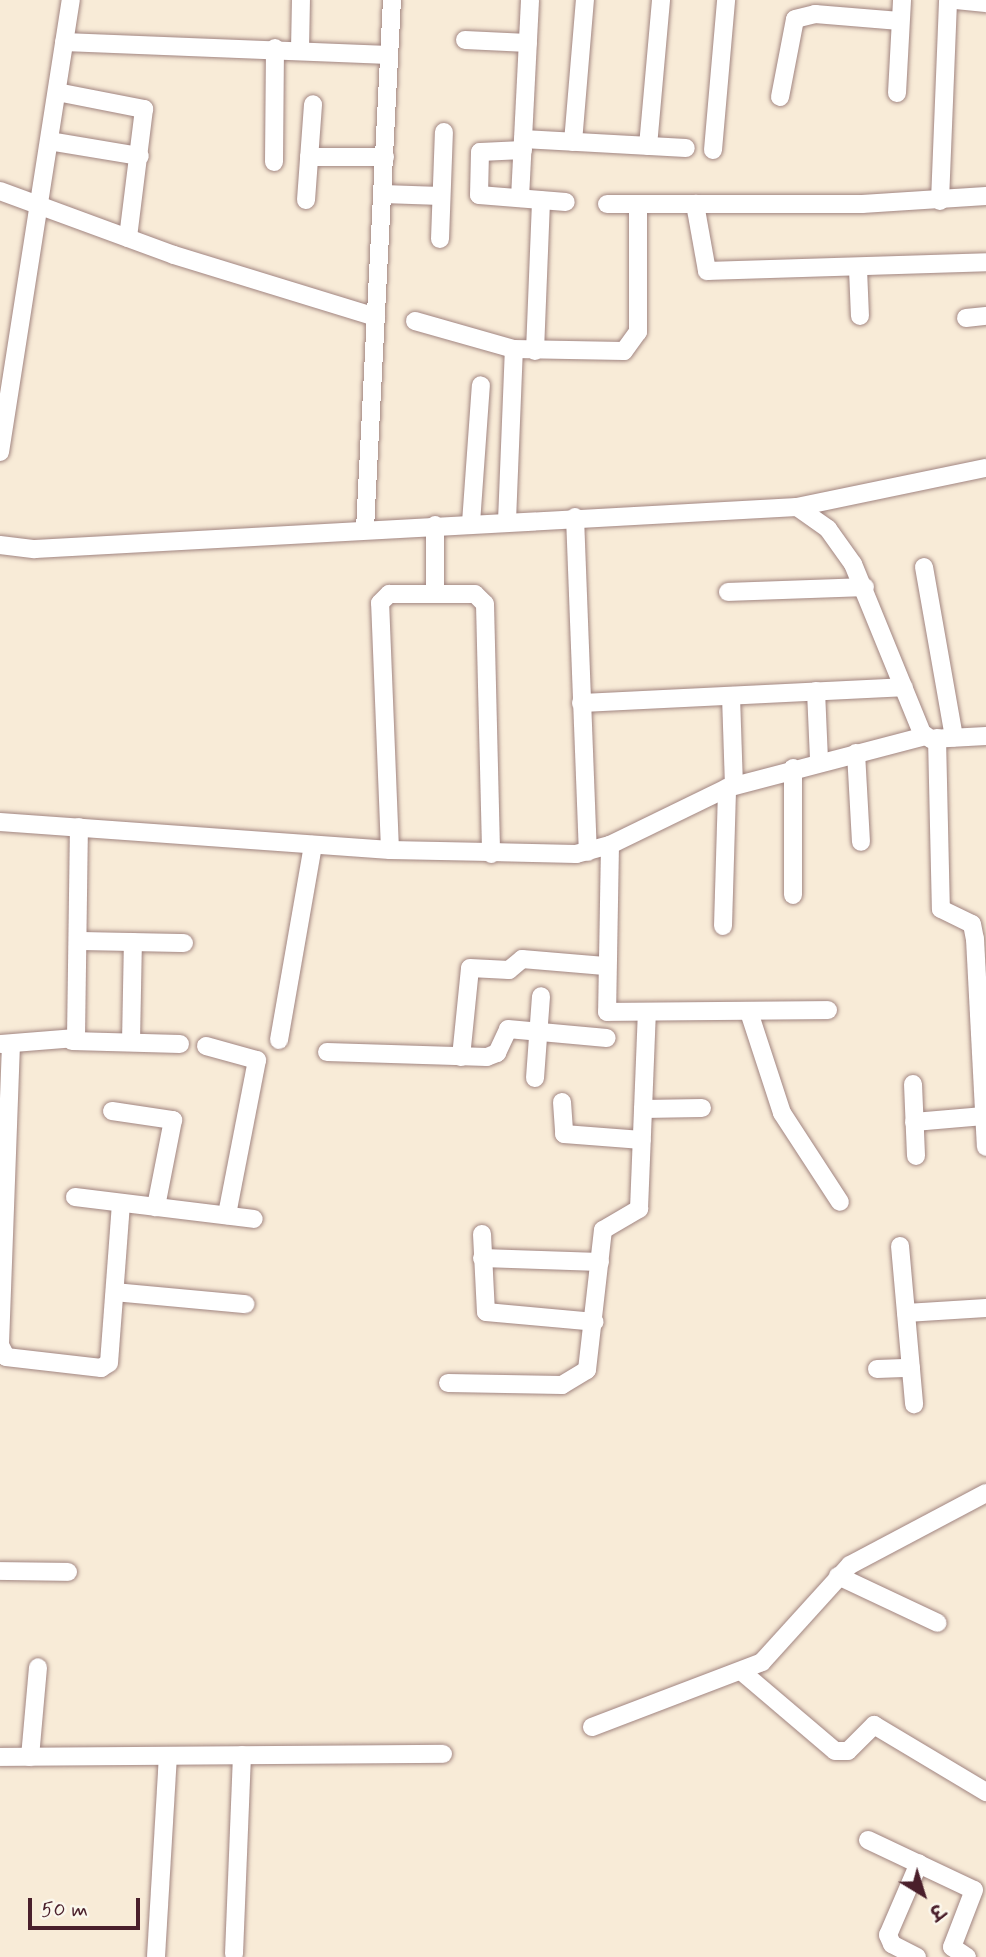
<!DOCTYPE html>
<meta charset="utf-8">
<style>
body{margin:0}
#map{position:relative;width:986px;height:1957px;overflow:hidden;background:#f8ebd7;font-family:Mynerve,"Playpen Sans Deva",sans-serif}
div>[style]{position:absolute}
.roads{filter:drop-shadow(0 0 2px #a18581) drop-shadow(0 0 2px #a18581)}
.minor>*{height:18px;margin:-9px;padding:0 9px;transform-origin:9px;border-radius:9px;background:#fff}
span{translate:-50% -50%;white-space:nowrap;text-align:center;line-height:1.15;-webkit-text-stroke:6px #fbf7ec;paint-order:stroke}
.north{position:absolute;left:888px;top:1859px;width:70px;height:70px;-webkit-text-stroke:5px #fbf7ec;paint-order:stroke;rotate:142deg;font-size:19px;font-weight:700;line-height:28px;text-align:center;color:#4a1f2b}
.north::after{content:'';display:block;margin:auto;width:24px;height:32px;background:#4a1f2b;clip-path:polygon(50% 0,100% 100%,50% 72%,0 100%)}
.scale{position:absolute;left:28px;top:1898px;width:112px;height:32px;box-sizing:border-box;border:4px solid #4a1f2b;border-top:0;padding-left:9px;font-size:21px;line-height:24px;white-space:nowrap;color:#4a1f2b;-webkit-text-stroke:5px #fbf7ec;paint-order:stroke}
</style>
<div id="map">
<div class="roads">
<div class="minor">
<i style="left:956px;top:0;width:30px;rotate:6deg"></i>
<i style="left:465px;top:40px;width:63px;rotate:2.7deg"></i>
<i style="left:64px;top:42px;width:325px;rotate:2.3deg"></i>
<i style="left:300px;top:50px;width:50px;rotate:-88.9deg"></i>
<i style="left:57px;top:92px;width:89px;rotate:11.1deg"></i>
<i style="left:144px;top:109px;width:130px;rotate:97.1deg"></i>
<i style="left:897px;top:93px;width:93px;rotate:-86.9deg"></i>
<i style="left:780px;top:97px;width:79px;rotate:-79.1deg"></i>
<i style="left:795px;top:19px;width:21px;rotate:-14deg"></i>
<i style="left:815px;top:14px;width:85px;rotate:4.7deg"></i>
<i style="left:523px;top:139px;width:163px;rotate:3.2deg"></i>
<i style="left:49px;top:141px;width:92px;rotate:9.4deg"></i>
<i style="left:573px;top:142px;width:143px;rotate:-85.2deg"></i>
<i style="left:648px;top:146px;width:147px;rotate:-84.9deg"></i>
<i style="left:523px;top:150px;width:43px;rotate:177.3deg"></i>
<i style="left:480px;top:152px;width:43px;rotate:91.3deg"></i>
<i style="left:479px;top:195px;width:87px;rotate:4.6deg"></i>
<i style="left:713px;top:150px;width:151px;rotate:-85deg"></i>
<i style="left:309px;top:157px;width:76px"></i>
<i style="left:274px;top:162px;width:114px;rotate:-89.5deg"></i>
<i style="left:0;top:191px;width:185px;rotate:20.2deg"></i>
<i style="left:174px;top:255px;width:211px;rotate:17.1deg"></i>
<i style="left:383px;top:194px;width:58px;rotate:2deg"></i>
<i style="left:520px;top:198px;width:198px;rotate:-87.1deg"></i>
<i style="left:306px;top:200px;width:96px;rotate:-85.8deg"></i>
<i style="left:940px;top:201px;width:201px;rotate:-87.7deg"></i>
<i style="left:607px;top:204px;width:255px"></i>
<i style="left:862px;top:204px;width:124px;rotate:-3.7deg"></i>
<i style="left:695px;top:204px;width:68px;rotate:79.8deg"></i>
<i style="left:707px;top:271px;width:279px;rotate:-1.8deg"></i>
<i style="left:440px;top:239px;width:107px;rotate:-87.9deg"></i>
<i style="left:858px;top:269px;width:47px;rotate:87.6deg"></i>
<i style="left:966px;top:318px;width:20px;rotate:-6deg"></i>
<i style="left:415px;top:321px;width:103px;rotate:15.8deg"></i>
<i style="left:514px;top:349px;width:110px;rotate:1deg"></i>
<i style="left:624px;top:351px;width:24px;rotate:-54deg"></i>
<i style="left:638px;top:332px;width:128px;rotate:-90deg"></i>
<i style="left:535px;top:351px;width:151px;rotate:-87.7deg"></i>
<i style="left:0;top:452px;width:458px;rotate:-81.1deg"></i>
<i style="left:797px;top:507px;width:193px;rotate:-11.7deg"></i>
<i style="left:575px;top:517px;width:335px;rotate:87.8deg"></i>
<i style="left:507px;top:521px;width:172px;rotate:-87.7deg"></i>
<i style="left:471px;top:523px;width:138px;rotate:-85.9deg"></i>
<i style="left:435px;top:525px;width:69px;rotate:90deg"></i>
<i style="left:365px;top:529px;width:530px;rotate:-87.08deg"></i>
<i style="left:0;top:545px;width:35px;rotate:7deg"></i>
<i style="left:35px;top:549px;width:763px;rotate:-3.15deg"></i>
<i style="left:797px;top:507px;width:38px;rotate:35deg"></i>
<i style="left:828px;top:529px;width:43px;rotate:54.5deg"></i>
<i style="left:853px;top:564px;width:183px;rotate:67.8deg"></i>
<i style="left:922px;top:733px;width:11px;rotate:34deg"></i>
<i style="left:931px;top:739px;width:55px;rotate:-3.1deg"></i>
<i style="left:924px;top:567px;width:173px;rotate:80deg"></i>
<i style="left:728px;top:592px;width:137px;rotate:-2.1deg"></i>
<i style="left:816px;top:691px;width:70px;rotate:87.5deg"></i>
<i style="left:731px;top:696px;width:89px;rotate:88.1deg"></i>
<i style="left:581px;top:703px;width:323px;rotate:-2.8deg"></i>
<i style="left:937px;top:738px;width:171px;rotate:88.7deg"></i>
<i style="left:941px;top:909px;width:34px;rotate:26deg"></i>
<i style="left:972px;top:924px;width:15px;rotate:79deg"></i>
<i style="left:975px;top:939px;width:208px;rotate:87deg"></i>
<i style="left:856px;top:753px;width:89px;rotate:86.8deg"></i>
<i style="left:793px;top:768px;width:127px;rotate:90deg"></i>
<i style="left:0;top:822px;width:391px;rotate:4.1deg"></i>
<i style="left:390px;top:850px;width:186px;rotate:1.2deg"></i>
<i style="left:576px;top:854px;width:35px;rotate:-15deg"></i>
<i style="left:610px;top:845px;width:130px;rotate:-26deg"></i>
<i style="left:727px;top:788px;width:205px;rotate:-14.7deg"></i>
<i style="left:610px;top:845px;width:167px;rotate:91deg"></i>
<i style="left:607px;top:1012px;width:221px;rotate:-0.5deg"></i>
<i style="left:390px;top:850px;width:247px;rotate:-92.3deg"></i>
<i style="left:380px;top:603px;width:13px;rotate:-45deg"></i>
<i style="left:389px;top:594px;width:86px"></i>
<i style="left:475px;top:594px;width:14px;rotate:45deg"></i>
<i style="left:485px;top:604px;width:250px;rotate:88.6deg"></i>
<i style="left:723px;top:926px;width:138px;rotate:-88.3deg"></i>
<i style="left:78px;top:941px;width:106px;rotate:1.1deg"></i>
<i style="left:749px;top:1012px;width:106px;rotate:71.9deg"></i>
<i style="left:782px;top:1113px;width:106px;rotate:56.9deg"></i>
<i style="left:279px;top:1040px;width:198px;rotate:-80.1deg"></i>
<i style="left:72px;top:1041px;width:108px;rotate:1.6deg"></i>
<i style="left:131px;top:1042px;width:100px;rotate:-88.9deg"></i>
<i style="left:1px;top:1044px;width:75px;rotate:-4.6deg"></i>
<i style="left:76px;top:1038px;width:211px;rotate:-89.2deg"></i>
<i style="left:11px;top:1044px;width:301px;rotate:92.1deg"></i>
<i style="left:0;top:1345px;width:13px;rotate:63deg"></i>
<i style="left:6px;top:1357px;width:96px;rotate:6.6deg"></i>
<i style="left:101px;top:1368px;width:9px;rotate:-32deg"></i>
<i style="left:109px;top:1363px;width:160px;rotate:-85.7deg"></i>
<i style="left:206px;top:1046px;width:53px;rotate:15.4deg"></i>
<i style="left:257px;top:1060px;width:158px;rotate:101deg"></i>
<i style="left:327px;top:1052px;width:160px;rotate:1.8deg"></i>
<i style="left:487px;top:1057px;width:11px;rotate:-22deg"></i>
<i style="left:497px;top:1053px;width:26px;rotate:-65deg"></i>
<i style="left:508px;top:1029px;width:99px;rotate:5.2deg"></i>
<i style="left:461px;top:1057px;width:89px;rotate:-84.2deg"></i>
<i style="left:470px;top:968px;width:39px;rotate:3deg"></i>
<i style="left:509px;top:970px;width:17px;rotate:-40deg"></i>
<i style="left:522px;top:959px;width:83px;rotate:4.8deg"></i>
<i style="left:535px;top:1078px;width:82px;rotate:-85.8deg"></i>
<i style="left:913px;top:1084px;width:72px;rotate:87.6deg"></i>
<i style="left:562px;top:1102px;width:32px;rotate:86deg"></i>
<i style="left:564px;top:1134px;width:78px;rotate:4.4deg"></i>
<i style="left:643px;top:1109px;width:59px;rotate:-1deg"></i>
<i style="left:112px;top:1111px;width:62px;rotate:8.4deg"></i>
<i style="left:173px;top:1120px;width:89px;rotate:101.1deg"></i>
<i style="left:914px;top:1122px;width:70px;rotate:-4.9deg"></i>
<i style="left:75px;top:1197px;width:180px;rotate:7deg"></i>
<i style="left:482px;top:1234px;width:78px;rotate:87.1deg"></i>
<i style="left:486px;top:1312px;width:109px;rotate:5.2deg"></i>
<i style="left:900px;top:1246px;width:159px;rotate:84.9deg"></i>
<i style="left:482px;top:1258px;width:118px;rotate:1.9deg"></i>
<i style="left:115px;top:1292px;width:131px;rotate:5.3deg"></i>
<i style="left:906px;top:1313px;width:80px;rotate:-3.6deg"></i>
<i style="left:877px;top:1369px;width:34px;rotate:-2deg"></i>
<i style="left:448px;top:1383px;width:114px;rotate:1deg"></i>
<i style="left:562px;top:1385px;width:29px;rotate:-31deg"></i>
<i style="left:587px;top:1370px;width:141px;rotate:-83.5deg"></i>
<i style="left:603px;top:1230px;width:42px;rotate:-30.3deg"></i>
<i style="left:639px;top:1209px;width:196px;rotate:-87.7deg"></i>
<i style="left:0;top:1571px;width:68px;rotate:0.8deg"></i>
<i style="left:838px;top:1576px;width:110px;rotate:25.2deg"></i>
<i style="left:741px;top:1671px;width:123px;rotate:40.4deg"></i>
<i style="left:835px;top:1751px;width:13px"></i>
<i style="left:848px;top:1751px;width:37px;rotate:-45deg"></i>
<i style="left:874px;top:1725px;width:131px;rotate:30.9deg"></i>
<i style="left:592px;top:1727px;width:182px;rotate:-20.9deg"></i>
<i style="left:762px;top:1662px;width:131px;rotate:-47.8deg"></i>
<i style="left:850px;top:1565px;width:154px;rotate:-27.9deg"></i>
<i style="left:0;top:1757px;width:443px;rotate:-0.4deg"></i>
<i style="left:30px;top:1757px;width:90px;rotate:-84.9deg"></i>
<i style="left:868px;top:1840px;width:117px;rotate:25.3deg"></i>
<i style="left:974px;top:1890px;width:61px;rotate:111.1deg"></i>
<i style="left:952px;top:1947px;width:18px;rotate:34deg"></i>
<i style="left:234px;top:1954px;width:199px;rotate:-87.7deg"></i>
<i style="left:156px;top:1957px;width:201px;rotate:-86.6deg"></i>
<i style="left:917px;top:1957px;width:28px;rotate:-153deg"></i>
<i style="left:892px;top:1944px;width:10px;rotate:-114deg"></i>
<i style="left:888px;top:1935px;width:78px;rotate:-66.7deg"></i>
</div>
</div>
<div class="north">उ</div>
<div class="scale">50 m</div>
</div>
